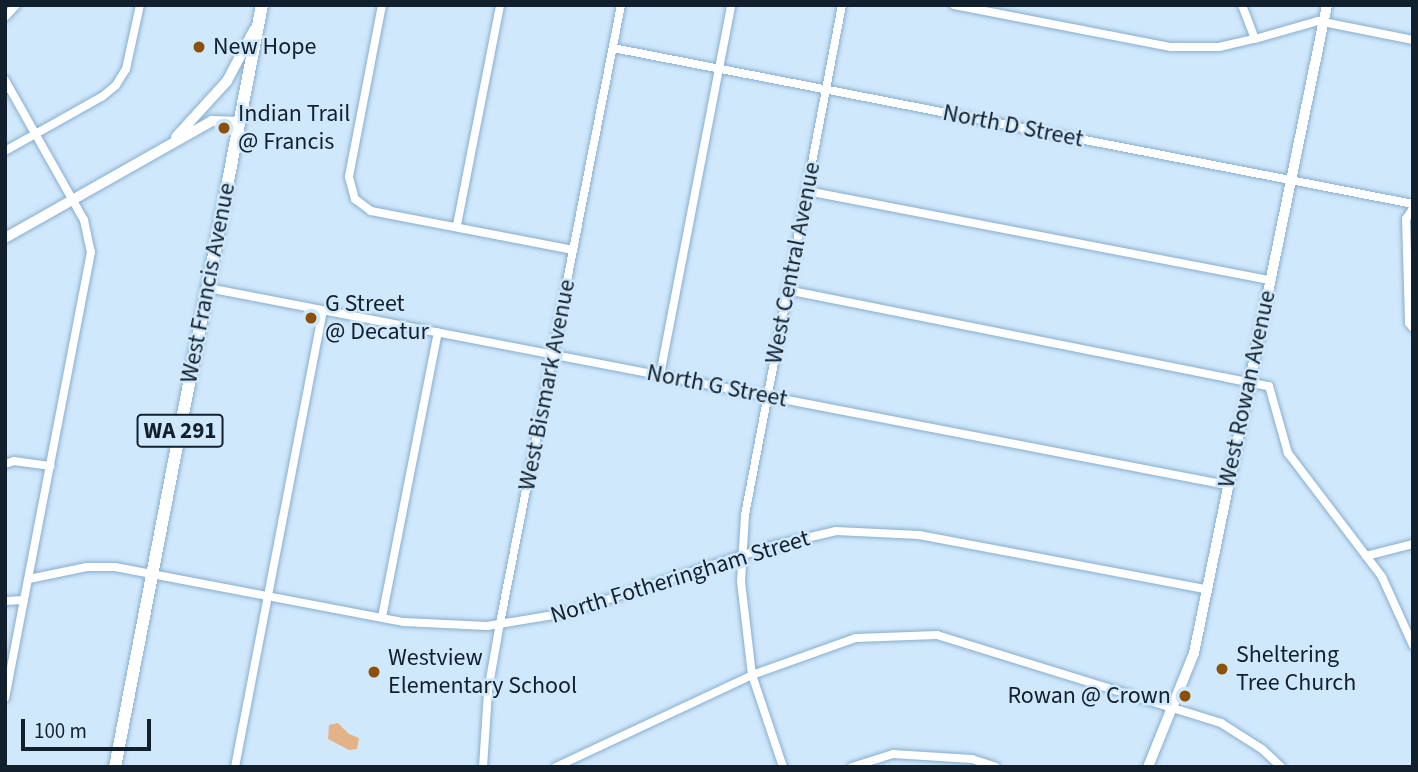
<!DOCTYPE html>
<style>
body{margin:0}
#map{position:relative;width:1418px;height:772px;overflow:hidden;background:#d0e8fc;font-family:"Source Sans 3",sans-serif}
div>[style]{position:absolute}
.green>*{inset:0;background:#e3b286}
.roads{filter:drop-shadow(0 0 2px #88aece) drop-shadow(0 0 2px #88aece)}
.minor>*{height:8px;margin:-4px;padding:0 4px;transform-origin:4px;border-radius:4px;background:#fff}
.tertiary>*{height:10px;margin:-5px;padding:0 5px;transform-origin:5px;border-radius:5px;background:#fff}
.secondary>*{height:10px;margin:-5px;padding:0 5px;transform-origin:5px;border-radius:5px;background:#fff}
.primary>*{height:12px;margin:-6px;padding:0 6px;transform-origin:6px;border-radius:6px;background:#fff}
.dots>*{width:19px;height:19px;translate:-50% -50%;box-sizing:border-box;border:4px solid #d0e8fc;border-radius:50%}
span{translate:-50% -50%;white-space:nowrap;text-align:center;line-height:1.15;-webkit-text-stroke:5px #d0e8fc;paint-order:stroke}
.shield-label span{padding:2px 5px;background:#d0e8fc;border:2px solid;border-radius:5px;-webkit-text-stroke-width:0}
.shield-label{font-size:23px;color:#11202c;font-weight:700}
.poi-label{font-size:24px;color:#11202c}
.left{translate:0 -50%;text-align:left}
.right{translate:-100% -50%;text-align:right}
.street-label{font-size:24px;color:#11202c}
.frame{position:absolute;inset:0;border:7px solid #11202c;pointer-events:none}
.scale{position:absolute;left:21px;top:719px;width:130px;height:32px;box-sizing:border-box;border:4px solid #11202c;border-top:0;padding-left:9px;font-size:21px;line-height:24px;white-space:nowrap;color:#11202c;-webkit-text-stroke:5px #d0e8fc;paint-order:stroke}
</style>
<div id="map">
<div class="green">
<i style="clip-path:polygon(338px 723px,349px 734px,359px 738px,357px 749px,349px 750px,328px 739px,329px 725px)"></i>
</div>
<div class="roads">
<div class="minor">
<i style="left:382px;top:5px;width:175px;rotate:100.9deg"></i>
<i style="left:349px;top:177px;width:23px;rotate:75deg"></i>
<i style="left:355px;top:199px;width:20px;rotate:37deg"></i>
<i style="left:371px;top:211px;width:206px;rotate:10.9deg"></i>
<i style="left:954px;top:5px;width:221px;rotate:11deg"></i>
<i style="left:1171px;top:47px;width:48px"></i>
<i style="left:1219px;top:47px;width:37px;rotate:-13deg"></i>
<i style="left:1242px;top:5px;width:36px;rotate:69deg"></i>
<i style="left:1255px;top:39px;width:66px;rotate:-15.9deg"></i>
<i style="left:1318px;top:21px;width:97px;rotate:11.3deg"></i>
<i style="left:5px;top:17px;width:16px;rotate:-47deg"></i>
<i style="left:613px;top:48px;width:815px;rotate:11.03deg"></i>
<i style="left:5px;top:80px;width:161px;rotate:60.6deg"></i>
<i style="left:84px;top:220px;width:33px;rotate:78deg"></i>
<i style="left:91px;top:252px;width:454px;rotate:100.9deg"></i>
<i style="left:5px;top:151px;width:112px;rotate:-29.3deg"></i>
<i style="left:103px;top:96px;width:17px;rotate:-40deg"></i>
<i style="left:116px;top:85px;width:19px;rotate:-58deg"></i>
<i style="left:126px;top:69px;width:66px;rotate:-77.7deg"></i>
<i style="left:807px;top:191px;width:471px;rotate:10.9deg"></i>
<i style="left:1413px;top:208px;width:13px;rotate:122deg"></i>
<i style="left:1406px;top:219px;width:104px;rotate:88.3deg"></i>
<i style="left:1409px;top:323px;width:6px;rotate:51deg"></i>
<i style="left:457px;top:225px;width:224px;rotate:-78.9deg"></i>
<i style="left:208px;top:288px;width:1038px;rotate:10.94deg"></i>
<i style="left:787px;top:290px;width:491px;rotate:11.3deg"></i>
<i style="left:1269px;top:386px;width:70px;rotate:74.2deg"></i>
<i style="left:1288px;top:453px;width:156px;rotate:52.8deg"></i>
<i style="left:1382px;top:577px;width:75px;rotate:65.5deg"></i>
<i style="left:660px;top:375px;width:377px;rotate:-79.1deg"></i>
<i style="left:5px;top:464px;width:9px;rotate:-18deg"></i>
<i style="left:14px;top:461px;width:37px;rotate:8deg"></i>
<i style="left:1366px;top:556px;width:49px;rotate:-14.3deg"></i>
<i style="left:29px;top:579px;width:59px;rotate:-11.7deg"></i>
<i style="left:87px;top:567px;width:28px"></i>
<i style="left:115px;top:567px;width:294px;rotate:10.8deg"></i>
<i style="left:404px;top:622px;width:83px;rotate:2.8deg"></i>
<i style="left:487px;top:626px;width:80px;rotate:-9.3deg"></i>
<i style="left:566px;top:613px;width:213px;rotate:-18.1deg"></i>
<i style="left:768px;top:547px;width:70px;rotate:-13.2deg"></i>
<i style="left:836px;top:531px;width:83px;rotate:2.8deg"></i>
<i style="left:919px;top:535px;width:292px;rotate:10.7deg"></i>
<i style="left:5px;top:601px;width:19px;rotate:-3deg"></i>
<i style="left:382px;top:617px;width:290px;rotate:-78.9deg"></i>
<i style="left:235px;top:767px;width:465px;rotate:-79.1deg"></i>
<i style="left:483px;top:767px;width:76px;rotate:-86.2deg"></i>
<i style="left:488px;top:691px;width:69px;rotate:-80deg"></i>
<i style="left:500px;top:623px;width:630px;rotate:-78.92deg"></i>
<i style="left:556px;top:767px;width:217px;rotate:-25.1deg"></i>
<i style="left:752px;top:675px;width:110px;rotate:-19.6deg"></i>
<i style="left:856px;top:638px;width:81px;rotate:-2.1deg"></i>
<i style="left:937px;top:635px;width:297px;rotate:17.2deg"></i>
<i style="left:1221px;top:723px;width:49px;rotate:32.4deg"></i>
<i style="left:1262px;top:749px;width:26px;rotate:43deg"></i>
<i style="left:783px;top:767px;width:97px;rotate:-108.6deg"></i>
<i style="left:752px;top:675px;width:94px;rotate:-96.7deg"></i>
<i style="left:741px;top:582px;width:67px;rotate:-86.6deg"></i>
<i style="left:745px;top:515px;width:519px;rotate:-79.23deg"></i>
<i style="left:852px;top:767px;width:43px;rotate:-17.6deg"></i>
<i style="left:893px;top:754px;width:79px;rotate:3.6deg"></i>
<i style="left:972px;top:759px;width:25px;rotate:18deg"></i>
</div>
<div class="tertiary">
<i style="left:1148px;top:767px;width:123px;rotate:-68deg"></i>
<i style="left:1194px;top:653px;width:662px;rotate:-78.4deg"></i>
</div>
<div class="secondary">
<i style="left:176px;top:137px;width:76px;rotate:-47.7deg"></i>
<i style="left:227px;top:81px;width:58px;rotate:-62.1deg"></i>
<i style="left:5px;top:238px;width:238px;rotate:-29.5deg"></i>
<i style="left:212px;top:121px;width:27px;rotate:2deg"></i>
</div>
<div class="primary">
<i style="left:115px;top:767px;width:776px;rotate:-79.08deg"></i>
</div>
</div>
<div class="dots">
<i style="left:199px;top:47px;background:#8b510a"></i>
<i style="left:224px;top:128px;background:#8b510a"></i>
<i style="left:311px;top:318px;background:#8b510a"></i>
<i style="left:1222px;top:669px;background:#8b510a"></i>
<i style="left:374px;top:672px;background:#8b510a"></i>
<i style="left:1185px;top:696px;background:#8b510a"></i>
</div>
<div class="shield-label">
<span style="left:180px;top:431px">WA 291</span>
</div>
<div class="poi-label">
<span class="left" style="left:213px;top:47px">New Hope</span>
<span class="left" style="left:238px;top:128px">Indian Trail<br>@ Francis</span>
<span class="left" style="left:325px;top:318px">G Street<br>@ Decatur</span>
<span class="left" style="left:1236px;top:669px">Sheltering<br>Tree Church</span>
<span class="left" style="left:388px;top:672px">Westview<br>Elementary School</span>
<span class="right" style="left:1171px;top:696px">Rowan @ Crown</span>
</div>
<div class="street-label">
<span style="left:1013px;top:126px;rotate:11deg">North D Street</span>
<span style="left:793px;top:263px;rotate:-79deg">West Central Avenue</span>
<span style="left:208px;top:283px;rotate:-79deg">West Francis Avenue</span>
<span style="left:547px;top:385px;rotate:-79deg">West Bismark Avenue</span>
<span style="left:717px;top:386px;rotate:11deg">North G Street</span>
<span style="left:1247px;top:389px;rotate:-78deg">West Rowan Avenue</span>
<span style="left:680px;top:577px;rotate:-17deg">North Fotheringham Street</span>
</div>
<div class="frame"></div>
<div class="scale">100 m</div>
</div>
